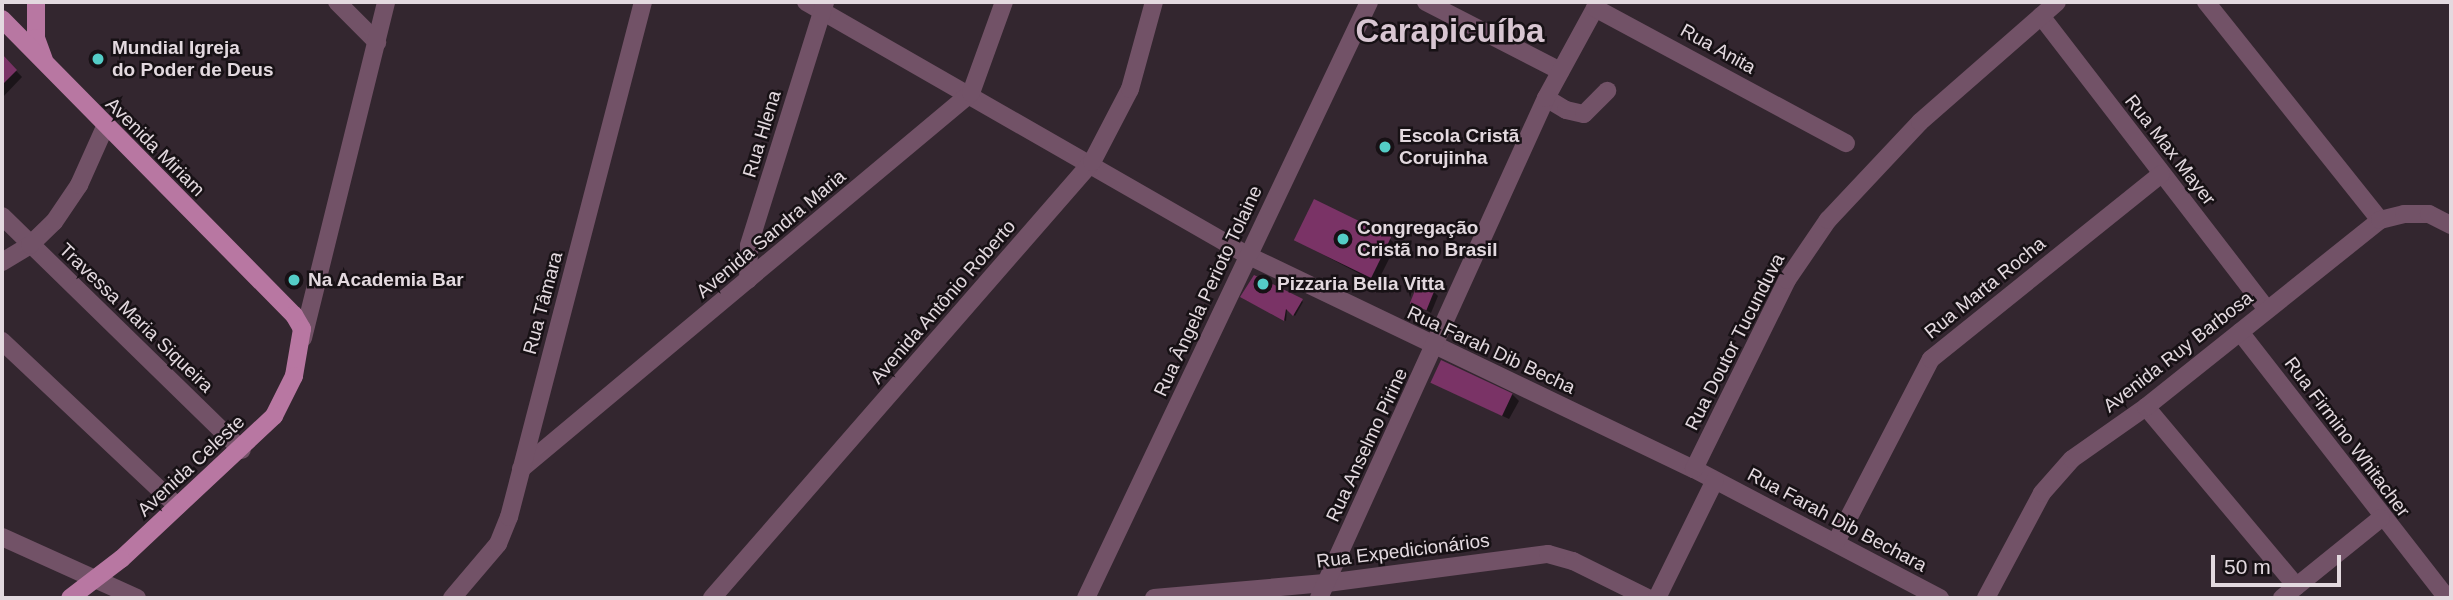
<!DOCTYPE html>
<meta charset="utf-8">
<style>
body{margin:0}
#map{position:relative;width:2453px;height:600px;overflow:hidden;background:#33262f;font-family:Arial,sans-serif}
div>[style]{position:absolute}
.shadow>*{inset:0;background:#0007}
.building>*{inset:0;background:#7a3366;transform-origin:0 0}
.minor>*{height:18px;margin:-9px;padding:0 9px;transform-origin:9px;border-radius:9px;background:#725267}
.major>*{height:18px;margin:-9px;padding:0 9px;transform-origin:9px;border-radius:9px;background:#b877a2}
.dots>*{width:19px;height:19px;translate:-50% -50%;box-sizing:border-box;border:4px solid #171115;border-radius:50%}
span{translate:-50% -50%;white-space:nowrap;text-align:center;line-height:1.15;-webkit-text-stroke:5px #171115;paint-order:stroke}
.poi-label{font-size:19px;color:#e3d9df;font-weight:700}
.left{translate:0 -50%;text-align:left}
.street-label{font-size:19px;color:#e3d9df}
.town-label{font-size:33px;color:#d8c6d2;font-weight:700}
.frame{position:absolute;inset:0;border:4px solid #e3d9df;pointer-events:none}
.scale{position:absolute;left:2211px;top:555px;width:130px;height:32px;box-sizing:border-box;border:4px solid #e3d9df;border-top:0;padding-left:9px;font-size:21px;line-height:24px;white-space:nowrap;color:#e3d9df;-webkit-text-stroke:5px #171115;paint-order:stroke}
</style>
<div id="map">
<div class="shadow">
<i style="clip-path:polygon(2px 56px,22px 77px,2px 98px)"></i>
<i style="clip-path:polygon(1390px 239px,1396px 245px,1377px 283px,1297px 241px)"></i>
<i style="clip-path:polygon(1434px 292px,1438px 296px,1431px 313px,1412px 302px)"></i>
<i style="clip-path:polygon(1244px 299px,1302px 301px,1303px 302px,1295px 316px,1287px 309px,1286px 321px)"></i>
<i style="clip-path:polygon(1435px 384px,1512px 394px,1519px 401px,1509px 419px)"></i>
</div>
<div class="building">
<i style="clip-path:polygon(2px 54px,17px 70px,2px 85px)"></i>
<i style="left:1314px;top:199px;width:86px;height:46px;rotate:26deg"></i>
<i style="clip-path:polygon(1254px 275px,1303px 299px,1293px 316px,1286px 309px,1284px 321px,1240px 297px)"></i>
<i style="left:1418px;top:283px;width:18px;height:22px;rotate:22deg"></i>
<i style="left:1441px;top:360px;width:79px;height:25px;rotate:25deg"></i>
</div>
<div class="minor">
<i style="left:337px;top:2px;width:57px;rotate:45deg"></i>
<i style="left:806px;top:2px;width:511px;rotate:29.83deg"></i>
<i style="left:1249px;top:256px;width:493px;rotate:25.6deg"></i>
<i style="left:1694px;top:469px;width:278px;rotate:27.7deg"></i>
<i style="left:1426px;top:2px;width:151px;rotate:27.2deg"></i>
<i style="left:2206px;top:2px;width:279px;rotate:51.4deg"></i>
<i style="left:2041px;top:16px;width:370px;rotate:52.4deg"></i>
<i style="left:1546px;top:98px;width:23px;rotate:31deg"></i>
<i style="left:1566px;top:110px;width:18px;rotate:13deg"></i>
<i style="left:1584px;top:114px;width:33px;rotate:-45deg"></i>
<i style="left:2px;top:216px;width:335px;rotate:44.3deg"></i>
<i style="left:2px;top:262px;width:33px;rotate:-31deg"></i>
<i style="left:30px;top:245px;width:33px;rotate:-44deg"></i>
<i style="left:54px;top:222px;width:45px;rotate:-56deg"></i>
<i style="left:79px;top:185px;width:64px;rotate:-65.9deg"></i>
<i style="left:748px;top:280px;width:35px;rotate:-88deg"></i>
<i style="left:749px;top:245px;width:255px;rotate:-72.6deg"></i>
<i style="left:2240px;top:332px;width:337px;rotate:52.1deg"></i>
<i style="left:303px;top:338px;width:346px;rotate:-76.1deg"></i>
<i style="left:2px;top:341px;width:241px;rotate:43.3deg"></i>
<i style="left:2146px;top:407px;width:234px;rotate:50deg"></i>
<i style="left:521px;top:469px;width:586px;rotate:-39.88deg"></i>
<i style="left:971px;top:93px;width:97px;rotate:-70.1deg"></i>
<i style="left:1694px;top:469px;width:211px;rotate:-63.8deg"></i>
<i style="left:1787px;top:280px;width:73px;rotate:-55.7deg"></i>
<i style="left:1828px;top:220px;width:134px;rotate:-46.8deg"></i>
<i style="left:1920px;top:122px;width:182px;rotate:-41.2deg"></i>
<i style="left:2px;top:537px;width:148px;rotate:24.3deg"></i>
<i style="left:1836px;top:542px;width:206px;rotate:-62.6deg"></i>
<i style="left:1931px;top:359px;width:295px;rotate:-38.8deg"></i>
<i style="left:452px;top:598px;width:71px;rotate:-49.6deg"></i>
<i style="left:498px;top:544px;width:29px;rotate:-68deg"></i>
<i style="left:509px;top:517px;width:532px;rotate:-75.42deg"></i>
<i style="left:712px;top:598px;width:578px;rotate:-48.93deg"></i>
<i style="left:1092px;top:162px;width:82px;rotate:-62.5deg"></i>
<i style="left:1130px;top:89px;width:90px;rotate:-74.6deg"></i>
<i style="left:1086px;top:598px;width:660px;rotate:-64.6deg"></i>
<i style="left:1154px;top:598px;width:174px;rotate:-5deg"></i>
<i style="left:1327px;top:583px;width:223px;rotate:-7.5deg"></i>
<i style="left:1548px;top:554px;width:26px;rotate:16deg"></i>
<i style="left:1573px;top:561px;width:84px;rotate:26.3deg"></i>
<i style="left:1319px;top:598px;width:549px;rotate:-65.58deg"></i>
<i style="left:1546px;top:98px;width:102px;rotate:-61.4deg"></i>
<i style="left:1595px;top:8px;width:285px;rotate:28.3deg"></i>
<i style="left:1657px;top:598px;width:131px;rotate:-63.8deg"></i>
<i style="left:1986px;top:598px;width:119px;rotate:-61.9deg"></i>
<i style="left:2042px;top:493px;width:45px;rotate:-48.6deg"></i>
<i style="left:2072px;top:459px;width:90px;rotate:-35.1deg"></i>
<i style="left:2146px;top:407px;width:300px;rotate:-38.6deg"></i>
<i style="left:2380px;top:220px;width:25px;rotate:-14deg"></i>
<i style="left:2404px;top:214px;width:25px"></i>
<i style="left:2429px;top:214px;width:25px;rotate:27deg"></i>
<i style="left:2282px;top:598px;width:127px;rotate:-38.9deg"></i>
</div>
<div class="major">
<i style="left:36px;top:2px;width:36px;rotate:90deg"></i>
<i style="left:36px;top:38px;width:23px;rotate:70deg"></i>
<i style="left:2px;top:19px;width:416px;rotate:45.4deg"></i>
<i style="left:294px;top:315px;width:16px;rotate:60deg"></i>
<i style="left:302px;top:329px;width:48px;rotate:99.7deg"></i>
<i style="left:294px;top:376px;width:45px;rotate:116.6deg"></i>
<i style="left:274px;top:416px;width:209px;rotate:136.9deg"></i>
<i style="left:121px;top:559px;width:64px;rotate:142.6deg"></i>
</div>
<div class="dots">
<i style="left:98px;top:59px;background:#54cdc7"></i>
<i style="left:1385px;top:147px;background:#54cdc7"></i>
<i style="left:1343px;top:239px;background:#54cdc7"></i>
<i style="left:294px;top:280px;background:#54cdc7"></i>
<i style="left:1263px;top:284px;background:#54cdc7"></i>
</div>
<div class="poi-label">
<span class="left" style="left:112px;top:59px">Mundial Igreja<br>do Poder de Deus</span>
<span class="left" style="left:1399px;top:147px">Escola Cristã<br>Corujinha</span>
<span class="left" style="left:1357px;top:239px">Congregação<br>Cristã no Brasil</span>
<span class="left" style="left:308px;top:280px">Na Academia Bar</span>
<span class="left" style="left:1277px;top:284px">Pizzaria Bella Vitta</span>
</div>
<div class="street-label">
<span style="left:1718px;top:49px;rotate:29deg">Rua Anita</span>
<span style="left:762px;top:134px;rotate:-73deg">Rua Hlena</span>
<span style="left:155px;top:147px;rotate:45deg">Avenida Miriam</span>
<span style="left:2170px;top:150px;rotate:52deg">Rua Max Mayer</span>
<span style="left:771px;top:234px;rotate:-40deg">Avenida Sandra Maria</span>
<span style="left:1985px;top:288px;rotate:-39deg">Rua Marta Rocha</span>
<span style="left:1208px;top:291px;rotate:-65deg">Rua Ângela Perioto Tolaine</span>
<span style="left:943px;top:302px;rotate:-49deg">Avenida Antônio Roberto</span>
<span style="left:543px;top:303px;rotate:-75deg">Rua Tâmara</span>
<span style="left:136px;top:318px;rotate:44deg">Travessa Maria Siqueira</span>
<span style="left:1735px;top:342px;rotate:-63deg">Rua Doutor Tucunduva</span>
<span style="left:1491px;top:350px;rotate:25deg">Rua Farah Dib Becha</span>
<span style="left:2178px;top:352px;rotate:-38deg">Avenida Ruy Barbosa</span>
<span style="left:2347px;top:437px;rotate:53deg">Rua Firmino Whitacher</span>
<span style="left:1367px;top:445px;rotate:-65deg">Rua Anselmo Pirine</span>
<span style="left:191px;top:466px;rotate:-43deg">Avenida Celeste</span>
<span style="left:1837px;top:520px;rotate:28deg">Rua Farah Dib Bechara</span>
<span style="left:1403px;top:551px;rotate:-7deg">Rua Expedicionários</span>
</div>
<div class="town-label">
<span style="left:1450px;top:31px">Carapicuíba</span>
</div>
<div class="frame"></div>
<div class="scale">50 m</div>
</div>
